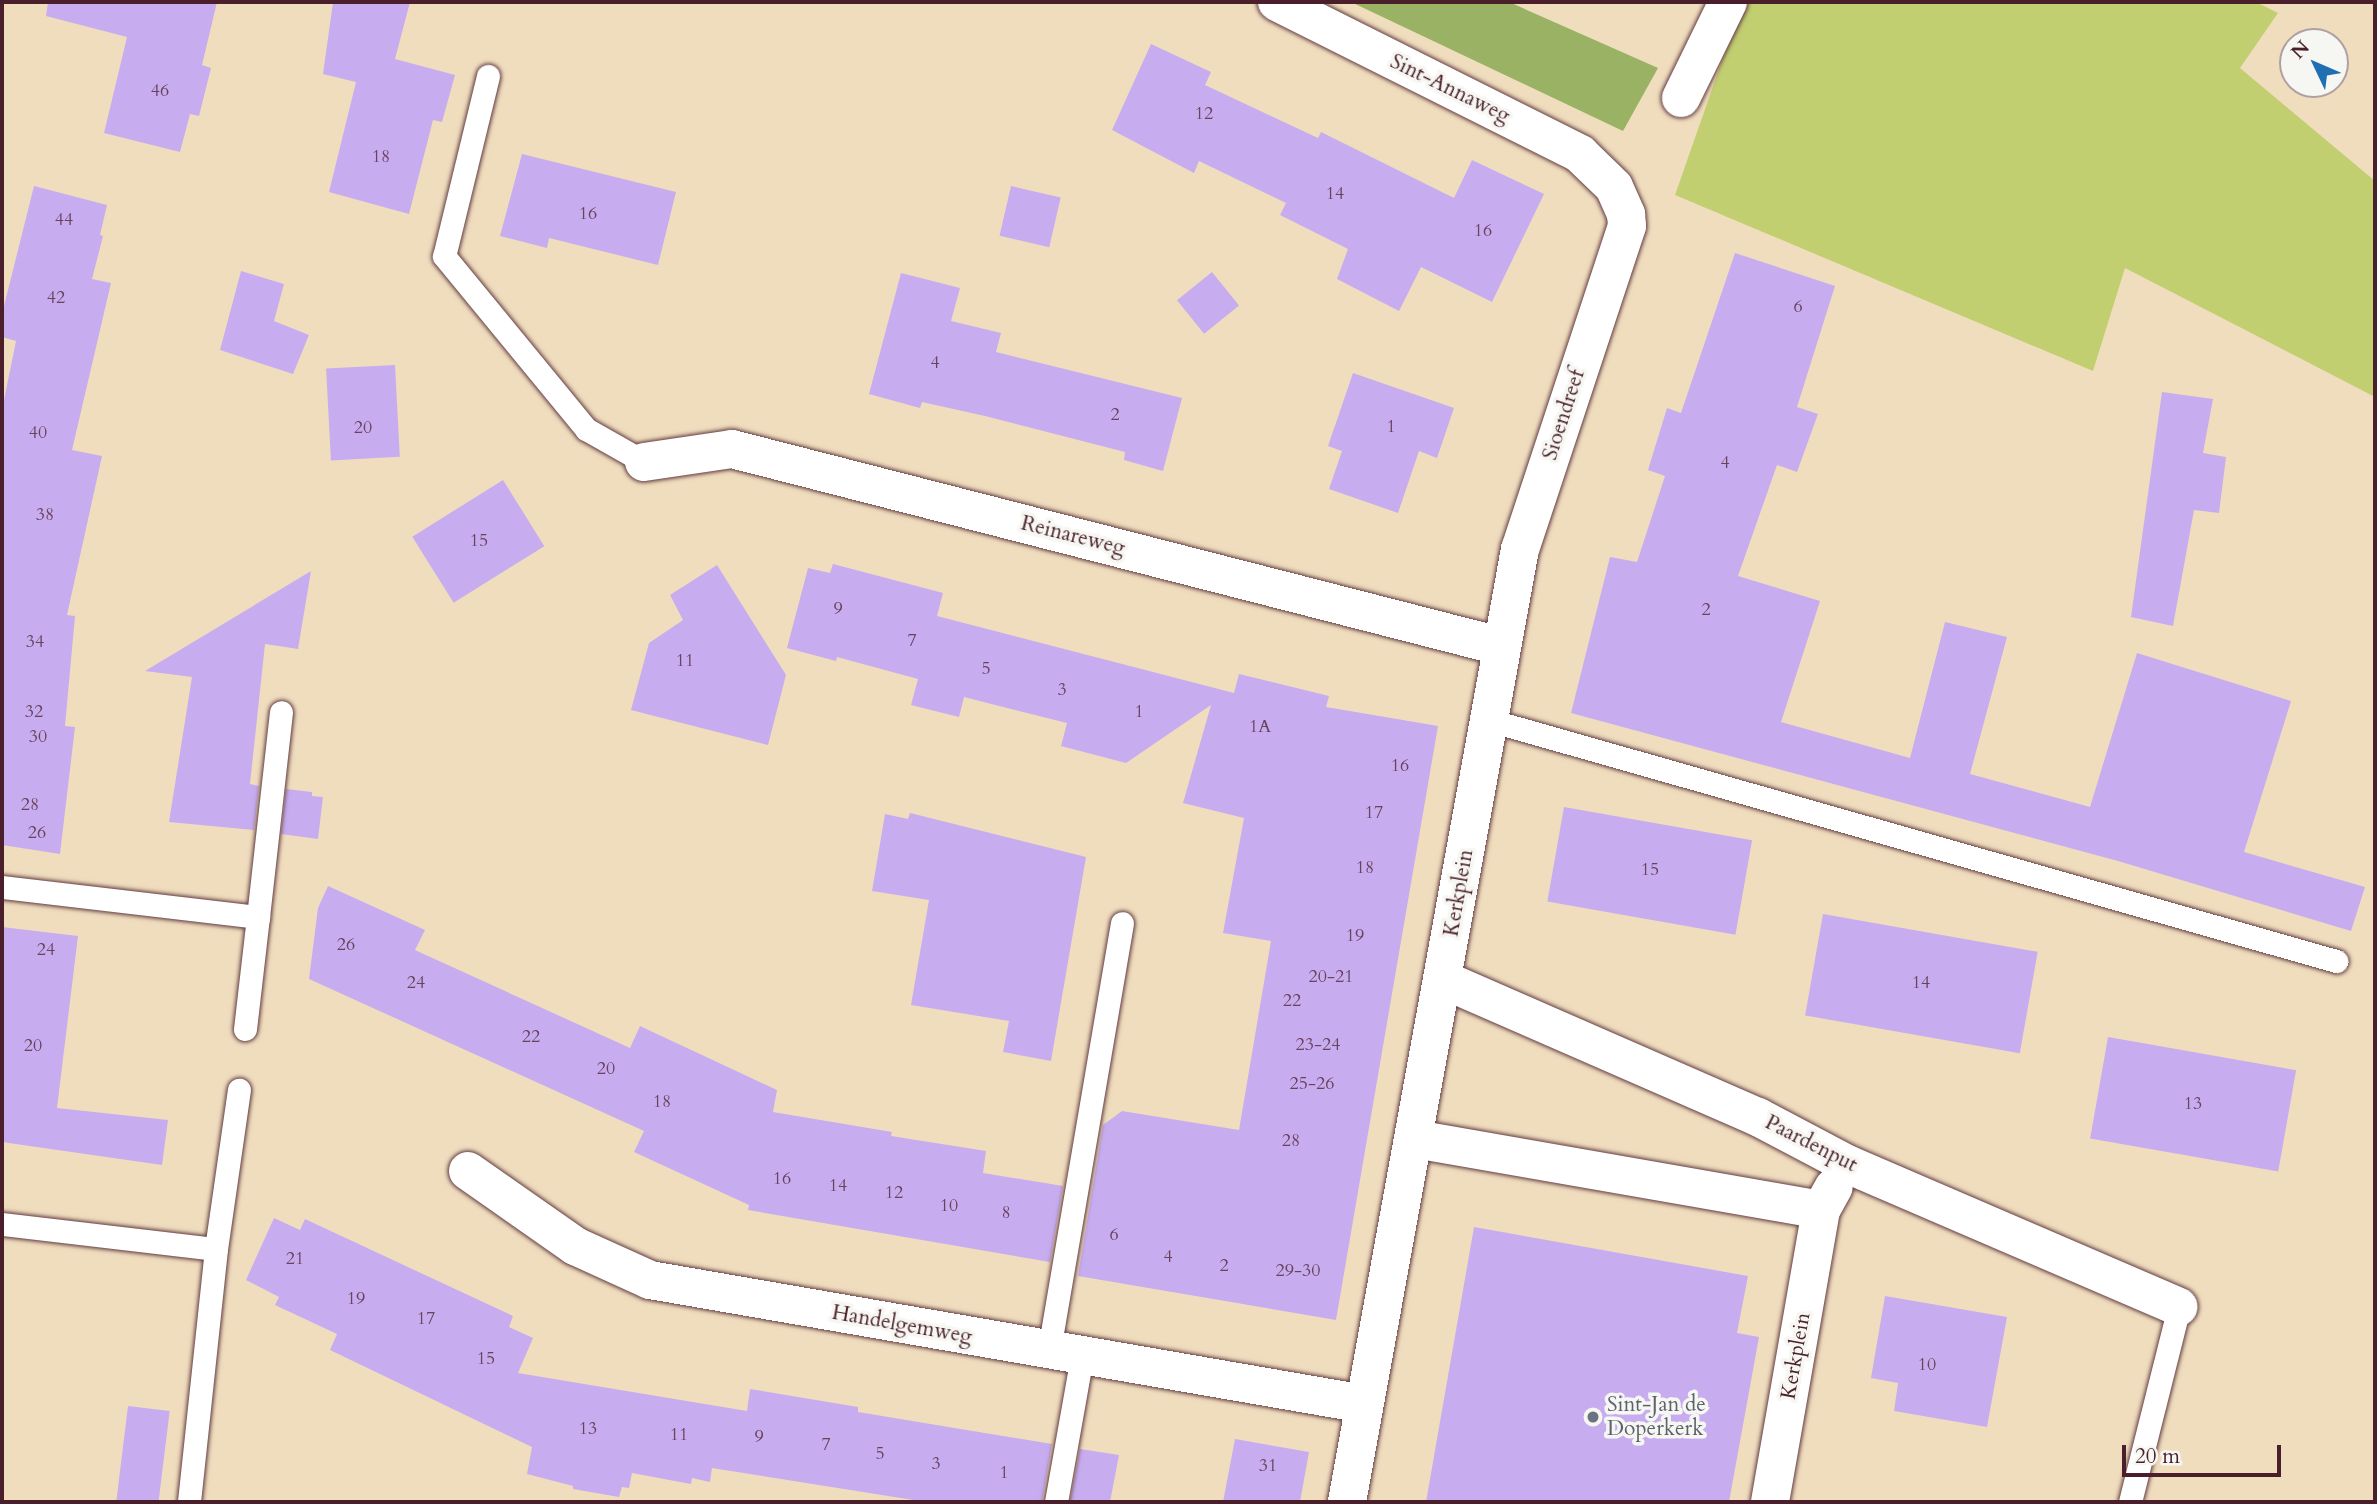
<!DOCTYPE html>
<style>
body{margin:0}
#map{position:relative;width:2377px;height:1504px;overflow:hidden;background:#f0ddbe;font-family:Cardo,serif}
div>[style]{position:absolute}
.green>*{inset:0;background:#c2cf71}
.forest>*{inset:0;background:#99b263}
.building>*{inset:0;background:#c7adf0;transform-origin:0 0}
.roads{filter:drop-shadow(0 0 2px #633c41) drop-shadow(0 0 2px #633c41)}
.lane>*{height:23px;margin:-11.5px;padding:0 11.5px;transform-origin:11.5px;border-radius:11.5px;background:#fff}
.street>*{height:38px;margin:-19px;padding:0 19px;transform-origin:19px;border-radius:19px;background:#fff}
.dots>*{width:19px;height:19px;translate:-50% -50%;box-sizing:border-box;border:4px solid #f6f6f2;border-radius:50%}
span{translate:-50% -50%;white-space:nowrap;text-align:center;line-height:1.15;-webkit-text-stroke:7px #f6f6f2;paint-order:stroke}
.number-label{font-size:18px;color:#69425c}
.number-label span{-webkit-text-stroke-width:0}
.street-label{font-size:21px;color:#4a1f2b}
.worship-label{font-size:21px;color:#5b616d}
.left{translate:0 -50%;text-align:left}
.frame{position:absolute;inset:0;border:4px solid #4a1f2b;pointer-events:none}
.north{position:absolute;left:2279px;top:28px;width:70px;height:70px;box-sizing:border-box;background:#f6f6f2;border:2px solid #b1a0a2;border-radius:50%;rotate:314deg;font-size:19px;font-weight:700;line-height:28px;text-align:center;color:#4a1f2b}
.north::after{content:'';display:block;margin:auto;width:24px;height:32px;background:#1f6fb2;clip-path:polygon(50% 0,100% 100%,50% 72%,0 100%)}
.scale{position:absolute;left:2122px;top:1445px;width:159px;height:32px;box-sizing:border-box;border:4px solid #4a1f2b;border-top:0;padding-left:9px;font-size:21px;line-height:24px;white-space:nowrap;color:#4a1f2b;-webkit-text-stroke:5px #f6f6f2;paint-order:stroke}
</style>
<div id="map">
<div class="green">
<i style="clip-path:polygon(1749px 2px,2256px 2px,2278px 13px,2240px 68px,2375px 181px,2375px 397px,2125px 268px,2093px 371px,1675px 195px,1724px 55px)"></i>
</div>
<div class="forest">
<i style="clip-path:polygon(1351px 2px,1509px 2px,1658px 68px,1623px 131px)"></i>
</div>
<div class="building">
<i style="clip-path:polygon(48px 2px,217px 2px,202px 65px,211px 68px,199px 116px,190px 114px,180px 152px,104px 133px,127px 37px,46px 16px)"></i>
<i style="clip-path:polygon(333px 2px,410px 2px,395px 59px,455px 75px,442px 122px,433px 120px,409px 214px,329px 192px,356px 82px,323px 74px)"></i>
<i style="clip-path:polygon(1151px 44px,1211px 72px,1205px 85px,1318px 138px,1321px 132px,1454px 198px,1472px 160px,1544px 194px,1492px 302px,1421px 267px,1399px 311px,1337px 279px,1348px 249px,1280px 215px,1286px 203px,1199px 161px,1194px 173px,1112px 130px)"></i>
<i style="clip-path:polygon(522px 154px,676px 192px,658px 265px,549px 238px,547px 248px,500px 236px)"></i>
<i style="clip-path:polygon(34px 186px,107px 205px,100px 235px,103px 236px,92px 279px,111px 283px,72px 450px,102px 456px,67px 615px,75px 616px,65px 726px,75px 727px,60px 854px,2px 845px,2px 410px,16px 341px,2px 337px,2px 314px)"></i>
<i style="left:1011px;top:186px;width:51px;height:51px;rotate:13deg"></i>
<i style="clip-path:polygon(1735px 253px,1835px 286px,1797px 407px,1818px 414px,1797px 472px,1777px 465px,1738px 576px,1820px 601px,1781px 722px,1910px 758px,1945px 622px,2007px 637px,1970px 774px,2090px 807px,2137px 653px,2291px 701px,2244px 852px,2365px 887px,2351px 931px,2118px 861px,1571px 713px,1610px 557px,1637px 562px,1665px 476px,1648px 470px,1667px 408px,1681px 413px)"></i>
<i style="clip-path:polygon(241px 271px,284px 284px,274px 321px,309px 335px,293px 374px,220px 350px)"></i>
<i style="left:1212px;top:272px;width:43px;height:45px;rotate:51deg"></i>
<i style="clip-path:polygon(901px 273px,960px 288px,951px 321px,1001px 333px,996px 352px,1182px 398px,1163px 471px,1124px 460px,1125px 452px,985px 416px,922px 402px,920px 408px,869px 394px)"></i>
<i style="left:395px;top:365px;width:92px;height:69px;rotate:87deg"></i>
<i style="clip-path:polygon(1353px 373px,1454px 408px,1437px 458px,1419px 451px,1398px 513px,1329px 489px,1342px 451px,1328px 446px)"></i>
<i style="clip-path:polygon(2162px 392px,2213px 399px,2203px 453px,2226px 457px,2219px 513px,2194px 510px,2173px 626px,2131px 617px)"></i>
<i style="left:503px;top:480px;width:78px;height:107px;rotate:58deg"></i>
<i style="clip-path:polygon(833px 564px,943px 593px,937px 616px,1234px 693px,1239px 674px,1329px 696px,1326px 707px,1438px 726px,1336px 1320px,1078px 1276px,1103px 1125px,1122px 1111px,1239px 1130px,1271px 941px,1223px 933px,1244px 818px,1183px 803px,1211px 705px,1126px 763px,1061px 746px,1067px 723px,964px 697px,959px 717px,911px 705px,918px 679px,837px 657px,836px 661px,787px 648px,808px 568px,830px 573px)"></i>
<i style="clip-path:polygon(717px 565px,786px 675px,768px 745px,631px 710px,649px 643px,683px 620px,670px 595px)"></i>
<i style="clip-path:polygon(311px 571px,298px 649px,265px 644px,250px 784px,259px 786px,254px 830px,169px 822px,192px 677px,145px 671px)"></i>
<i style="clip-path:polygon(286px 789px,312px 792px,312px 796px,323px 797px,318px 839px,281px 834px)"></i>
<i style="left:1564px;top:807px;width:191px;height:96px;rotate:10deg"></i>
<i style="clip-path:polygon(910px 813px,1086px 857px,1051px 1061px,1003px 1052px,1009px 1021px,911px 1005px,929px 900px,872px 891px,885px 814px,908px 819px)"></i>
<i style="clip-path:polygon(328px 886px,425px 930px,415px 950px,630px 1048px,640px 1026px,777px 1090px,773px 1112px,892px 1132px,891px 1136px,986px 1151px,983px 1173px,1063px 1186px,1050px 1262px,748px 1210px,749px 1205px,634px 1152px,644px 1131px,309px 979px,318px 908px)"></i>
<i style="left:1823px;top:914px;width:218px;height:103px;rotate:10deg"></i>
<i style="clip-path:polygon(2px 927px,78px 936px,57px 1108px,168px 1120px,162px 1165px,2px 1142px)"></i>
<i style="left:2108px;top:1037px;width:191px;height:103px;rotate:10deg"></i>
<i style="clip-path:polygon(274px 1218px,300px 1230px,305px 1219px,513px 1316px,509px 1327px,533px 1338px,518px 1373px,747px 1411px,750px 1389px,858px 1407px,858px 1412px,1052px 1444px,1042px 1502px,926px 1502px,712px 1468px,710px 1482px,692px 1478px,691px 1484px,632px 1473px,629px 1488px,622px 1487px,619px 1497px,573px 1489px,573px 1486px,527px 1474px,532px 1447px,330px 1350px,337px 1334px,275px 1305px,279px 1297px,246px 1280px)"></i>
<i style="clip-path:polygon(1474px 1227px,1748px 1276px,1737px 1333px,1759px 1337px,1729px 1502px,1426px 1502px)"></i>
<i style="clip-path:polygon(1885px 1296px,2007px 1317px,1987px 1427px,1894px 1411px,1898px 1383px,1871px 1378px)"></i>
<i style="left:128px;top:1406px;width:42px;height:97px;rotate:7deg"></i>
<i style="clip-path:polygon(1235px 1439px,1309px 1452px,1300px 1502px,1223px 1502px)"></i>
<i style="clip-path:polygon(1080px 1449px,1119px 1455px,1110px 1502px,1070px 1502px)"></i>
</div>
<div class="roads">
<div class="lane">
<i style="left:488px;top:76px;width:185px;rotate:103.7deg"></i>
<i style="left:444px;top:256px;width:224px;rotate:50.6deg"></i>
<i style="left:586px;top:429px;width:67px;rotate:29.6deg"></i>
<i style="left:1489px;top:720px;width:881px;rotate:15.88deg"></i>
<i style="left:2px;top:887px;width:258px;rotate:6.7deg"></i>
<i style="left:258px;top:917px;width:206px;rotate:-83.6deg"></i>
<i style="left:245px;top:1029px;width:113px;rotate:-83.4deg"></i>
<i style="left:2px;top:1224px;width:215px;rotate:6.7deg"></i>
<i style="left:216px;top:1249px;width:254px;rotate:96.1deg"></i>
<i style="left:216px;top:1249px;width:161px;rotate:-81.8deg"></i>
<i style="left:1049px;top:1350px;width:433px;rotate:-80.3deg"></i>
<i style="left:1056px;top:1502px;width:148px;rotate:-79.9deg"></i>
<i style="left:2130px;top:1502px;width:201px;rotate:-75.9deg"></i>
</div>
<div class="street">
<i style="left:1277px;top:2px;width:339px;rotate:26.6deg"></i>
<i style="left:1580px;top:154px;width:47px;rotate:44.1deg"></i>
<i style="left:1614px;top:187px;width:30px;rotate:66deg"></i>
<i style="left:1626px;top:214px;width:12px;rotate:85deg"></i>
<i style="left:1627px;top:226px;width:340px;rotate:108.3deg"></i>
<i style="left:1520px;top:549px;width:969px;rotate:100.29deg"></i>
<i style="left:1681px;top:98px;width:107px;rotate:-63.9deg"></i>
<i style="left:644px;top:462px;width:89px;rotate:-8.4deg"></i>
<i style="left:732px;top:449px;width:793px;rotate:14.39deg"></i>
<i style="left:1444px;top:980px;width:343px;rotate:23.6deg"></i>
<i style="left:1758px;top:1117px;width:101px;rotate:27.8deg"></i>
<i style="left:1847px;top:1164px;width:361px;rotate:23.3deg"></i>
<i style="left:1415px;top:1139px;width:412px;rotate:9.9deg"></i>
<i style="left:468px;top:1171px;width:131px;rotate:35deg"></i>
<i style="left:575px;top:1246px;width:82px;rotate:24.4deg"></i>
<i style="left:650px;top:1280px;width:725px;rotate:9.85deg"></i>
<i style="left:1770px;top:1502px;width:296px;rotate:-80.1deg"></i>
<i style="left:1821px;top:1210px;width:26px;rotate:-61deg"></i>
</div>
</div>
<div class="dots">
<i style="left:1593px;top:1417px;background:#6b7280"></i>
</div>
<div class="number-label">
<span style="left:160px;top:91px">46</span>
<span style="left:1204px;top:114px">12</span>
<span style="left:381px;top:157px">18</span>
<span style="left:1335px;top:194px">14</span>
<span style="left:588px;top:214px">16</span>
<span style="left:64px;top:220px">44</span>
<span style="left:1483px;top:231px">16</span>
<span style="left:56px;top:298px">42</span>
<span style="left:1798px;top:307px">6</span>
<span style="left:935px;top:363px">4</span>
<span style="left:1115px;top:415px">2</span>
<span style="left:1391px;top:427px">1</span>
<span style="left:363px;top:428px">20</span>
<span style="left:38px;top:433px">40</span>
<span style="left:1725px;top:463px">4</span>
<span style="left:45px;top:515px">38</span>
<span style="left:479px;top:541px">15</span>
<span style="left:838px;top:609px">9</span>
<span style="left:1706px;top:610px">2</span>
<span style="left:912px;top:641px">7</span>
<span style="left:35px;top:642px">34</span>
<span style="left:685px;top:661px">11</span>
<span style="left:986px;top:669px">5</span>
<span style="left:1062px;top:690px">3</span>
<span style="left:34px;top:712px">32</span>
<span style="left:1139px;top:712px">1</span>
<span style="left:1260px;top:727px">1A</span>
<span style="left:38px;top:737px">30</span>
<span style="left:1400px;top:766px">16</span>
<span style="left:30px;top:805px">28</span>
<span style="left:1374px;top:813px">17</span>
<span style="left:37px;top:833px">26</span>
<span style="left:1365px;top:868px">18</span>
<span style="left:1650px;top:870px">15</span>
<span style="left:1355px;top:936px">19</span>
<span style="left:346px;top:945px">26</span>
<span style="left:46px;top:950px">24</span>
<span style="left:1331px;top:977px">20-21</span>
<span style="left:416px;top:983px">24</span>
<span style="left:1921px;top:983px">14</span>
<span style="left:1292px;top:1001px">22</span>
<span style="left:531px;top:1037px">22</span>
<span style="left:1318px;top:1045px">23-24</span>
<span style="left:33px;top:1046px">20</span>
<span style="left:606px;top:1069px">20</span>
<span style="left:1312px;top:1084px">25-26</span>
<span style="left:662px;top:1102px">18</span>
<span style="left:2193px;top:1104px">13</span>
<span style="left:1291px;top:1141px">28</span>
<span style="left:782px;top:1179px">16</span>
<span style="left:838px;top:1186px">14</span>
<span style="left:894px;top:1193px">12</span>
<span style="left:949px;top:1206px">10</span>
<span style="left:1006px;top:1213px">8</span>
<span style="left:1114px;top:1235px">6</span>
<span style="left:1168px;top:1257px">4</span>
<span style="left:295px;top:1259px">21</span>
<span style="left:1224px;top:1266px">2</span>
<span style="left:1298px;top:1271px">29-30</span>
<span style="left:356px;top:1299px">19</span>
<span style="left:426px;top:1319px">17</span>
<span style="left:486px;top:1359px">15</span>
<span style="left:1927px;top:1365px">10</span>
<span style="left:588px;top:1429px">13</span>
<span style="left:679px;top:1435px">11</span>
<span style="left:759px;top:1437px">9</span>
<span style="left:826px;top:1445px">7</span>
<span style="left:880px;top:1454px">5</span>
<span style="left:936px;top:1464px">3</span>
<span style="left:1268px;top:1466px">31</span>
<span style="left:1004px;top:1473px">1</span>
</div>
<div class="street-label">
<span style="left:1450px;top:89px;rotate:26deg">Sint-Annaweg</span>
<span style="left:1564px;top:415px;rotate:-72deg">Sioendreef</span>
<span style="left:1073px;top:536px;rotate:14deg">Reinareweg</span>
<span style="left:1459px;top:893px;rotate:-80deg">Kerkplein</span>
<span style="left:1811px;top:1144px;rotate:27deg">Paardenput</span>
<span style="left:902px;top:1325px;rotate:10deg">Handelgemweg</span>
<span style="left:1796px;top:1356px;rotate:-80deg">Kerkplein</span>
</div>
<div class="worship-label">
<span class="left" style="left:1607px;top:1417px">Sint-Jan de<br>Doperkerk</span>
</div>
<div class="frame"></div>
<div class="north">N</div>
<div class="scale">20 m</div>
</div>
